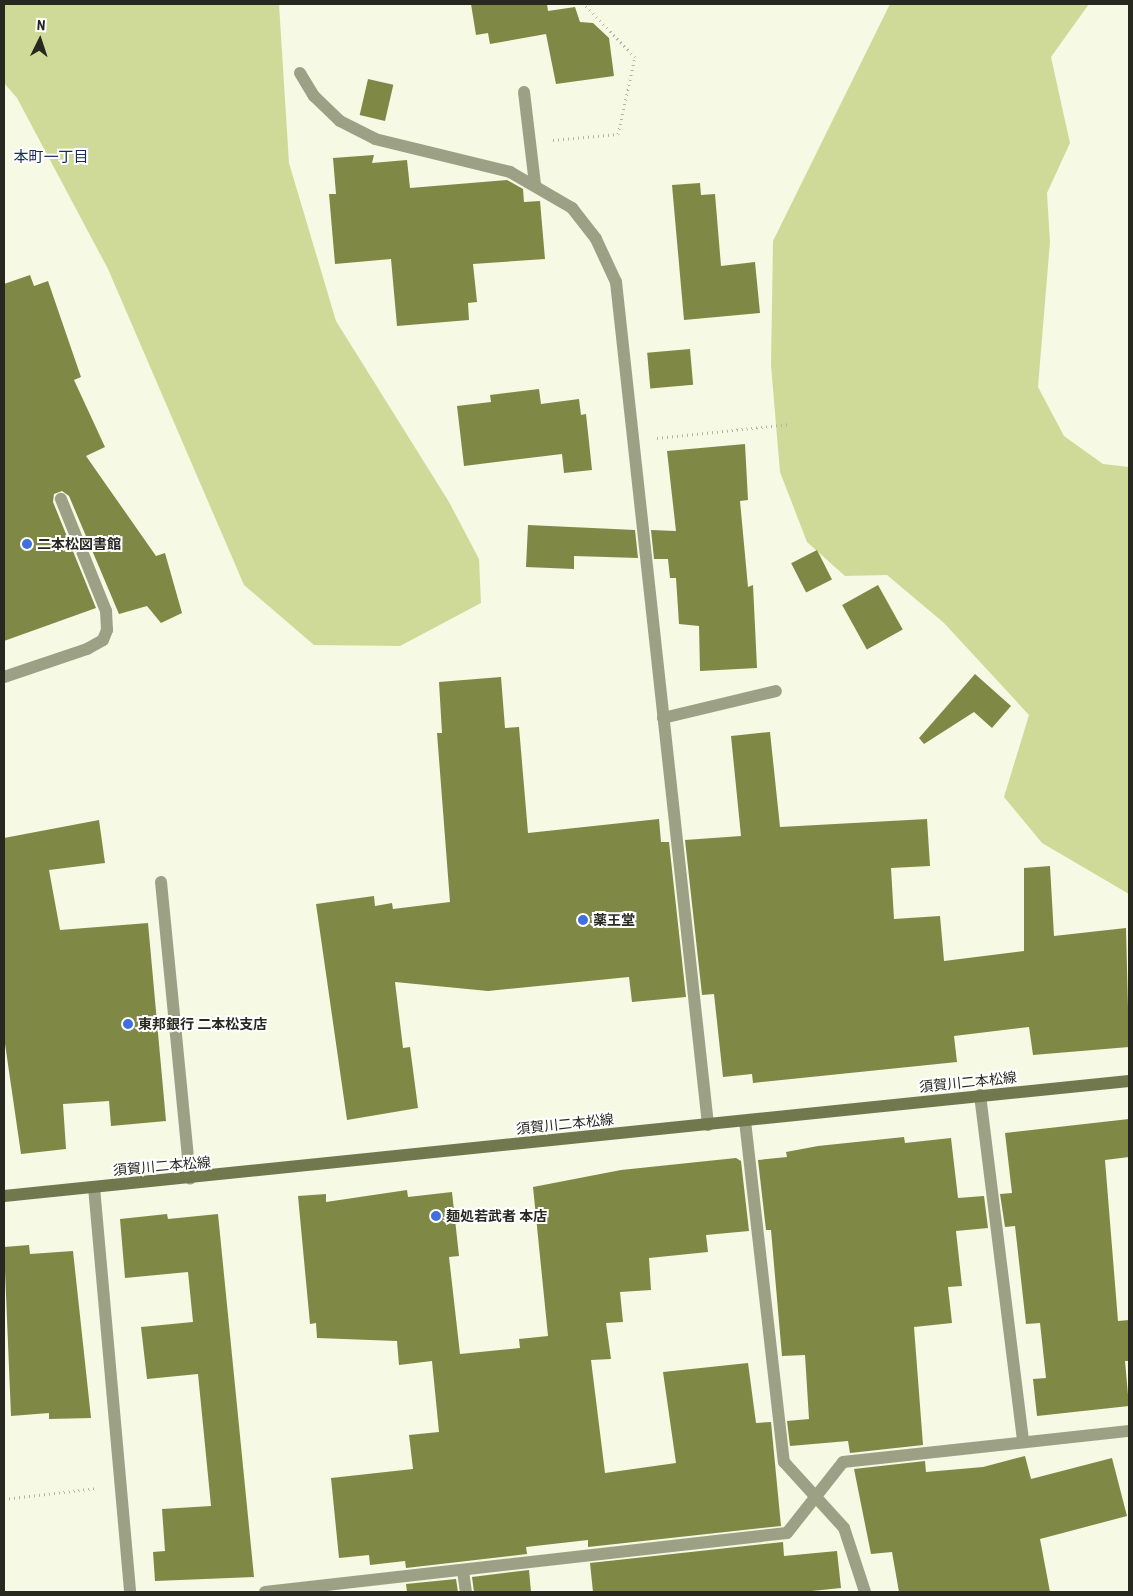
<!DOCTYPE html>
<meta charset="utf-8">
<style>
body{margin:0}
#map{position:relative;width:1133px;height:1596px;overflow:hidden;background:#f6f9e4;font-family:"Roboto Condensed","Noto Sans JP",sans-serif}
div>[style]{position:absolute}
.green>*{inset:0;background:#d0da98}
.building>*{inset:0;background:#808846;transform-origin:0 0}
.path>*{height:3px;margin-top:-1.5px;transform-origin:0;background:repeating-linear-gradient(90deg,#b2b4a4 0 1px,transparent 0 5px)}
.service>*{height:12px;margin:-6px;padding:0 6px;transform-origin:6px;border-radius:6px;background:#9ca185}
.minor>*{height:12px;margin:-6px;padding:0 6px;transform-origin:6px;border-radius:6px;background:#9ca185}
.secondary>*{height:12px;margin:-6px;padding:0 6px;transform-origin:6px;border-radius:6px;background:#72784e}
.dots>*{width:14px;height:14px;translate:-50% -50%;box-sizing:border-box;border:2px solid #fff;border-radius:50%}
span{translate:-50% -50%;white-space:nowrap;text-align:center;line-height:1.15;-webkit-text-stroke:4px #fff;paint-order:stroke}
.poi-label{font-size:14px;color:#272921;font-weight:700}
.left{translate:0 -50%;text-align:left}
.street-label{font-size:14px;color:#272921}
.neighbourhood-label{font-size:15px;color:#152c61}
.frame{position:absolute;inset:0;border:5px solid #272921;pointer-events:none}
.north{position:absolute;left:15px;top:15px;width:50px;height:50px;-webkit-text-stroke:4px #fff;paint-order:stroke;rotate:4deg;font-size:14px;font-weight:700;line-height:20px;text-align:center;color:#272921}
.north::after{content:'';display:block;margin:auto;width:18px;height:22px;background:#272921;clip-path:polygon(50% 0,100% 100%,50% 72%,0 100%)}
</style>
<div id="map">
<div class="green">
<i style="clip-path:polygon(4px 4px,279px 4px,289px 163px,336px 321px,449px 502px,479px 559px,481px 603px,400px 646px,314px 645px,244px 585px,108px 269px,17px 98px,4px 83px)"></i>
<i style="clip-path:polygon(890px 4px,1089px 4px,1051px 57px,1070px 143px,1047px 193px,1050px 242px,1038px 387px,1064px 436px,1103px 464px,1129px 467px,1129px 894px,1042px 843px,1004px 797px,1029px 715px,944px 623px,887px 575px,845px 576px,807px 542px,780px 472px,771px 365px,773px 241px)"></i>
</div>
<div class="building">
<i style="clip-path:polygon(471px 4px,547px 4px,548px 11px,575px 7px,580px 22px,593px 23px,609px 38px,614px 76px,556px 84px,546px 34px,490px 44px,488px 33px,476px 35px)"></i>
<i style="left:368px;top:79px;width:26px;height:37px;rotate:13deg"></i>
<i style="clip-path:polygon(374px 155px,372px 163px,407px 160px,410px 188px,507px 180px,523px 189px,524px 202px,540px 201px,545px 259px,473px 264px,477px 302px,468px 303px,469px 320px,397px 326px,391px 259px,335px 264px,329px 194px,336px 194px,333px 158px)"></i>
<i style="clip-path:polygon(700px 183px,701px 195px,715px 194px,721px 266px,755px 262px,760px 313px,684px 320px,672px 185px)"></i>
<i style="clip-path:polygon(30px 275px,34px 286px,48px 281px,81px 377px,74px 380px,105px 447px,86px 456px,156px 556px,165px 553px,182px 613px,161px 623px,147px 606px,119px 614px,69px 496px,62px 491px,54px 494px,53px 502px,96px 608px,4px 641px,4px 284px)"></i>
<i style="left:690px;top:349px;width:36px;height:43px;rotate:85deg"></i>
<i style="clip-path:polygon(539px 389px,541px 404px,579px 399px,581px 415px,586px 414px,592px 470px,564px 473px,562px 454px,464px 466px,457px 406px,491px 402px,490px 395px)"></i>
<i style="clip-path:polygon(745px 444px,748px 500px,740px 501px,748px 587px,753px 585px,757px 668px,700px 671px,699px 626px,679px 624px,676px 578px,670px 578px,668px 559px,654px 559px,651px 530px,676px 531px,667px 451px)"></i>
<i style="clip-path:polygon(528px 525px,635px 530px,638px 558px,574px 556px,574px 569px,526px 567px)"></i>
<i style="left:817px;top:550px;width:33px;height:29px;rotate:63deg"></i>
<i style="left:878px;top:585px;width:51px;height:41px;rotate:61deg"></i>
<i style="clip-path:polygon(975px 674px,1011px 706px,992px 728px,974px 712px,924px 744px,919px 738px)"></i>
<i style="clip-path:polygon(501px 677px,505px 728px,519px 727px,528px 833px,659px 819px,661px 842px,669px 842px,686px 997px,632px 1002px,629px 977px,488px 991px,395px 982px,403px 1048px,410px 1047px,418px 1108px,347px 1120px,316px 904px,374px 896px,375px 906px,392px 903px,393px 909px,450px 902px,437px 733px,442px 733px,439px 682px)"></i>
<i style="clip-path:polygon(770px 732px,780px 827px,927px 819px,930px 866px,891px 868px,894px 919px,940px 916px,944px 961px,1024px 951px,1024px 868px,1050px 866px,1054px 936px,1126px 928px,1129px 1047px,1033px 1055px,1029px 1027px,954px 1036px,957px 1062px,753px 1083px,752px 1074px,723px 1077px,714px 994px,702px 995px,685px 840px,741px 836px,731px 736px)"></i>
<i style="clip-path:polygon(99px 820px,105px 863px,49px 870px,60px 930px,148px 923px,166px 1121px,111px 1126px,109px 1101px,63px 1104px,66px 1149px,21px 1154px,4px 1037px,4px 838px)"></i>
<i style="clip-path:polygon(1129px 1119px,1129px 1157px,1105px 1160px,1118px 1321px,1129px 1320px,1129px 1361px,1125px 1361px,1129px 1406px,1037px 1416px,1033px 1379px,1046px 1378px,1040px 1323px,1026px 1324px,1015px 1226px,1005px 1227px,1000px 1194px,1012px 1193px,1005px 1133px)"></i>
<i style="clip-path:polygon(904px 1137px,905px 1143px,951px 1138px,958px 1198px,984px 1196px,988px 1228px,956px 1231px,962px 1286px,948px 1287px,952px 1323px,914px 1327px,923px 1445px,850px 1453px,848px 1441px,790px 1446px,787px 1421px,809px 1419px,805px 1355px,782px 1356px,771px 1230px,766px 1230px,758px 1160px,787px 1157px,786px 1152px,818px 1146px)"></i>
<i style="clip-path:polygon(736px 1158px,741px 1161px,749px 1231px,706px 1235px,708px 1252px,649px 1258px,651px 1290px,620px 1292px,623px 1322px,606px 1323px,611px 1359px,591px 1360px,605px 1473px,676px 1463px,663px 1372px,748px 1363px,756px 1423px,771px 1422px,781px 1526px,588px 1547px,588px 1540px,526px 1547px,527px 1554px,406px 1568px,405px 1561px,370px 1565px,369px 1555px,339px 1558px,331px 1478px,413px 1469px,409px 1435px,439px 1432px,432px 1361px,399px 1365px,397px 1341px,317px 1338px,316px 1323px,310px 1324px,298px 1196px,326px 1194px,326px 1202px,407px 1190px,408px 1197px,452px 1192px,459px 1256px,449px 1257px,460px 1354px,520px 1348px,519px 1339px,548px 1336px,533px 1187px,621px 1170px)"></i>
<i style="clip-path:polygon(167px 1214px,168px 1219px,218px 1214px,254px 1577px,155px 1581px,153px 1552px,165px 1551px,162px 1509px,211px 1506px,198px 1374px,147px 1379px,141px 1327px,193px 1322px,188px 1272px,125px 1278px,120px 1219px)"></i>
<i style="clip-path:polygon(29px 1245px,30px 1254px,73px 1251px,91px 1418px,49px 1419px,49px 1413px,11px 1416px,4px 1247px)"></i>
<i style="clip-path:polygon(1025px 1456px,1031px 1479px,1112px 1458px,1127px 1516px,1040px 1539px,1050px 1592px,899px 1592px,892px 1552px,871px 1554px,854px 1469px,925px 1461px,926px 1472px,983px 1467px)"></i>
<i style="clip-path:polygon(783px 1542px,784px 1556px,837px 1551px,841px 1588px,802px 1592px,593px 1592px,590px 1563px)"></i>
<i style="clip-path:polygon(529px 1570px,531px 1592px,474px 1592px,472px 1577px)"></i>
<i style="clip-path:polygon(456px 1579px,458px 1592px,407px 1592px,406px 1584px)"></i>
</div>
<div class="path">
<i style="left:553px;top:140px;width:65px;rotate:-5.3deg"></i>
<i style="left:618px;top:134px;width:79px;rotate:-77.6deg"></i>
<i style="left:635px;top:57px;width:74px;rotate:-133.9deg"></i>
<i style="left:657px;top:438px;width:134px;rotate:-6deg"></i>
<i style="left:4px;top:1499px;width:94px;rotate:-6.7deg"></i>
</div>
<div class="service">
<i style="left:4px;top:677px;width:88px;rotate:-18.6deg"></i>
<i style="left:87px;top:649px;width:18px;rotate:-29deg"></i>
<i style="left:103px;top:640px;width:11px;rotate:-68deg"></i>
<i style="left:107px;top:630px;width:19px;rotate:-93deg"></i>
<i style="left:106px;top:611px;width:121px;rotate:-111.9deg"></i>
<i style="left:663px;top:718px;width:116px;rotate:-13.4deg"></i>
<i style="left:161px;top:882px;width:298px;rotate:84.4deg"></i>
</div>
<div class="minor">
<i style="left:300px;top:73px;width:27px;rotate:59deg"></i>
<i style="left:314px;top:96px;width:36px;rotate:44deg"></i>
<i style="left:340px;top:121px;width:39px;rotate:27deg"></i>
<i style="left:375px;top:139px;width:139px;rotate:13.7deg"></i>
<i style="left:510px;top:172px;width:72px;rotate:30.1deg"></i>
<i style="left:572px;top:208px;width:39px;rotate:52deg"></i>
<i style="left:596px;top:239px;width:47px;rotate:65.1deg"></i>
<i style="left:616px;top:282px;width:848px;rotate:83.77deg"></i>
<i style="left:524px;top:92px;width:93px;rotate:83.2deg"></i>
<i style="left:980px;top:1095px;width:349px;rotate:82.9deg"></i>
<i style="left:745px;top:1121px;width:343px;rotate:83.5deg"></i>
<i style="left:784px;top:1462px;width:89px;rotate:47.7deg"></i>
<i style="left:844px;top:1528px;width:67px;rotate:71.8deg"></i>
<i style="left:94px;top:1187px;width:407px;rotate:84.9deg"></i>
<i style="left:463px;top:1571px;width:21px;rotate:82deg"></i>
<i style="left:265px;top:1592px;width:525px;rotate:-6.45deg"></i>
<i style="left:787px;top:1533px;width:90px;rotate:-51.7deg"></i>
<i style="left:843px;top:1462px;width:288px;rotate:-6.2deg"></i>
</div>
<div class="secondary">
<i style="left:4px;top:1196px;width:1131px;rotate:-5.84deg"></i>
</div>
<div class="dots">
<i style="left:27px;top:544px;background:#3f6fe0"></i>
<i style="left:583px;top:920px;background:#3f6fe0"></i>
<i style="left:128px;top:1024px;background:#3f6fe0"></i>
<i style="left:436px;top:1216px;background:#3f6fe0"></i>
</div>
<div class="poi-label">
<span class="left" style="left:37px;top:544px">二本松図書館</span>
<span class="left" style="left:593px;top:920px">薬王堂</span>
<span class="left" style="left:138px;top:1024px">東邦銀行 二本松支店</span>
<span class="left" style="left:446px;top:1216px">麺処若武者 本店</span>
</div>
<div class="street-label">
<span style="left:968px;top:1082px;rotate:-6deg">須賀川二本松線</span>
<span style="left:565px;top:1124px;rotate:-6deg">須賀川二本松線</span>
<span style="left:162px;top:1166px;rotate:-5deg">須賀川二本松線</span>
</div>
<div class="neighbourhood-label">
<span style="left:51px;top:158px">本町一丁目</span>
</div>
<div class="frame"></div>
<div class="north">N</div>
</div>
